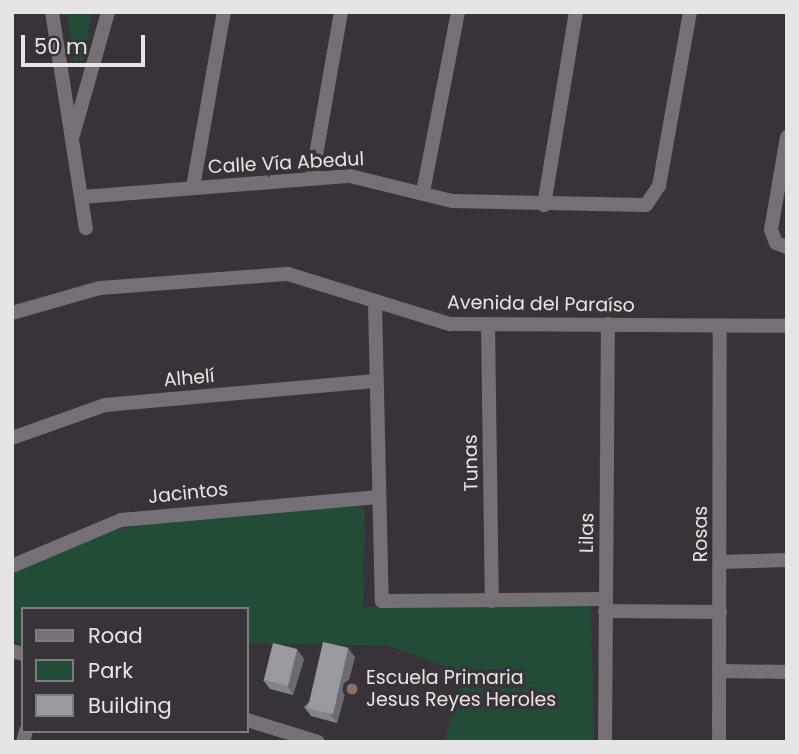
<!DOCTYPE html>
<meta charset="utf-8">
<style>
body{margin:0}
#map{position:relative;width:799px;height:754px;overflow:hidden;background:#383338;font-family:Poppins,sans-serif}
div>[style]{position:absolute}
.green>*{inset:0;background:#224c36}
.street>*{height:14px;margin:-7px;padding:0 7px;transform-origin:7px;border-radius:7px;background:#757075}
.wall>*{inset:0;background:#848489}
.shaded-wall>*{inset:0;background:#6c6b6f}
.building>*{inset:0;background:#9a999f;transform-origin:0 0}
.dots>*{width:19px;height:19px;translate:-50% -50%;box-sizing:border-box;border:4px solid #383338;border-radius:50%}
span{translate:-50% -50%;white-space:nowrap;text-align:center;line-height:1.15;-webkit-text-stroke:7px #383338;paint-order:stroke}
.street-label{font-size:19px;color:#e7e4e7}
.poi-label{font-size:19px;color:#e7e4e7}
.left{translate:0 -50%;text-align:left}
.frame{position:absolute;inset:0;border:14px solid #e7e4e7;pointer-events:none}
.legend{position:absolute;left:21px;top:607px;width:228px;height:126px;box-sizing:border-box;background:#383338;border:2px solid #7e7a7e;margin:0;padding:9px 12px;list-style:none;font-size:21px;color:#e7e4e7}
.legend li{display:flex;align-items:center;gap:14px;height:35px}
.legend b{width:35px;border:2px solid #7e7a7e}
.scale{position:absolute;left:21px;top:35px;width:124px;height:32px;box-sizing:border-box;border:4px solid #e7e4e7;border-top:0;padding-left:9px;font-size:21px;line-height:24px;white-space:nowrap;color:#e7e4e7;-webkit-text-stroke:5px #383338;paint-order:stroke}
</style>
<div id="map">
<div class="green">
<i style="clip-path:polygon(67px 12px,92px 12px,83px 60px,74px 61px)"></i>
<i style="clip-path:polygon(359px 505px,365px 511px,363px 607px,591px 604px,594px 742px,444px 742px,464px 673px,388px 646px,247px 643px,247px 609px,23px 609px,23px 643px,12px 640px,12px 571px,96px 536px,152px 521px)"></i>
</div>
<div class="street">
<i style="left:52px;top:12px;width:219px;rotate:81.1deg"></i>
<i style="left:73px;top:135px;width:128px;rotate:-74.1deg"></i>
<i style="left:787px;top:137px;width:94px;rotate:99.8deg"></i>
<i style="left:771px;top:230px;width:14px;rotate:69deg"></i>
<i style="left:776px;top:243px;width:12px;rotate:20deg"></i>
<i style="left:312px;top:178px;width:169px;rotate:-80.1deg"></i>
<i style="left:193px;top:187px;width:178px;rotate:-80deg"></i>
<i style="left:423px;top:192px;width:183px;rotate:-79deg"></i>
<i style="left:82px;top:197px;width:269px;rotate:-4.5deg"></i>
<i style="left:350px;top:176px;width:105px;rotate:13.8deg"></i>
<i style="left:452px;top:201px;width:194px;rotate:1.2deg"></i>
<i style="left:646px;top:205px;width:23px;rotate:-56deg"></i>
<i style="left:659px;top:186px;width:177px;rotate:-79.9deg"></i>
<i style="left:544px;top:205px;width:196px;rotate:-80.6deg"></i>
<i style="left:375px;top:303px;width:298px;rotate:88.7deg"></i>
<i style="left:382px;top:601px;width:223px;rotate:-0.5deg"></i>
<i style="left:12px;top:313px;width:91px;rotate:-15.9deg"></i>
<i style="left:100px;top:288px;width:189px;rotate:-4.3deg"></i>
<i style="left:288px;top:274px;width:170px;rotate:17.2deg"></i>
<i style="left:450px;top:324px;width:337px;rotate:0.3deg"></i>
<i style="left:488px;top:325px;width:276px;rotate:89.2deg"></i>
<i style="left:12px;top:438px;width:99px;rotate:-19.5deg"></i>
<i style="left:105px;top:405px;width:271px;rotate:-5.1deg"></i>
<i style="left:720px;top:562px;width:67px;rotate:-1.7deg"></i>
<i style="left:12px;top:566px;width:118px;rotate:-22.9deg"></i>
<i style="left:121px;top:520px;width:258px;rotate:-5.1deg"></i>
<i style="left:605px;top:611px;width:115px;rotate:0.5deg"></i>
<i style="left:12px;top:651px;width:11px;rotate:15deg"></i>
<i style="left:719px;top:671px;width:68px;rotate:0.8deg"></i>
<i style="left:247px;top:720px;width:74px;rotate:17.2deg"></i>
<i style="left:23px;top:742px;width:11px;rotate:-75deg"></i>
<i style="left:605px;top:742px;width:418px;rotate:-89.6deg"></i>
<i style="left:719px;top:742px;width:416px;rotate:-89.9deg"></i>
</div>
<div class="wall">
<i style="clip-path:polygon(355px 657px,337px 723px,311px 716px,304px 707px)"></i>
<i style="clip-path:polygon(304px 659px,293px 695px,270px 689px,263px 680px)"></i>
</div>
<div class="shaded-wall">
<i style="clip-path:polygon(348px 648px,355px 657px,337px 723px,330px 714px)"></i>
<i style="clip-path:polygon(297px 649px,304px 659px,293px 695px,287px 686px)"></i>
</div>
<div class="building">
<i style="left:323px;top:642px;width:26px;height:68px;rotate:13deg"></i>
<i style="left:273px;top:643px;width:25px;height:38px;rotate:14deg"></i>
</div>
<div class="dots">
<i style="left:352px;top:689px;background:#8d6e63"></i>
</div>
<div class="street-label">
<span style="left:286px;top:163px;rotate:-3deg">Calle Vía Abedul</span>
<span style="left:541px;top:304px;rotate:1deg">Avenida del Paraíso</span>
<span style="left:189px;top:378px;rotate:-5deg">Alhelí</span>
<span style="left:471px;top:463px;rotate:-91deg">Tunas</span>
<span style="left:188px;top:493px;rotate:-6deg">Jacintos</span>
<span style="left:587px;top:533px;rotate:-89deg">Lilas</span>
<span style="left:701px;top:534px;rotate:-90deg">Rosas</span>
</div>
<div class="poi-label">
<span class="left" style="left:366px;top:689px">Escuela Primaria<br>Jesus Reyes Heroles</span>
</div>
<div class="frame"></div>
<ul class="legend">
<li><b style="height:9px;background:#757075"></b>Road</li>
<li><b style="height:19px;background:#224c36"></b>Park</li>
<li><b style="height:19px;background:#9a999f"></b>Building</li>
</ul>
<div class="scale">50 m</div>
</div>
